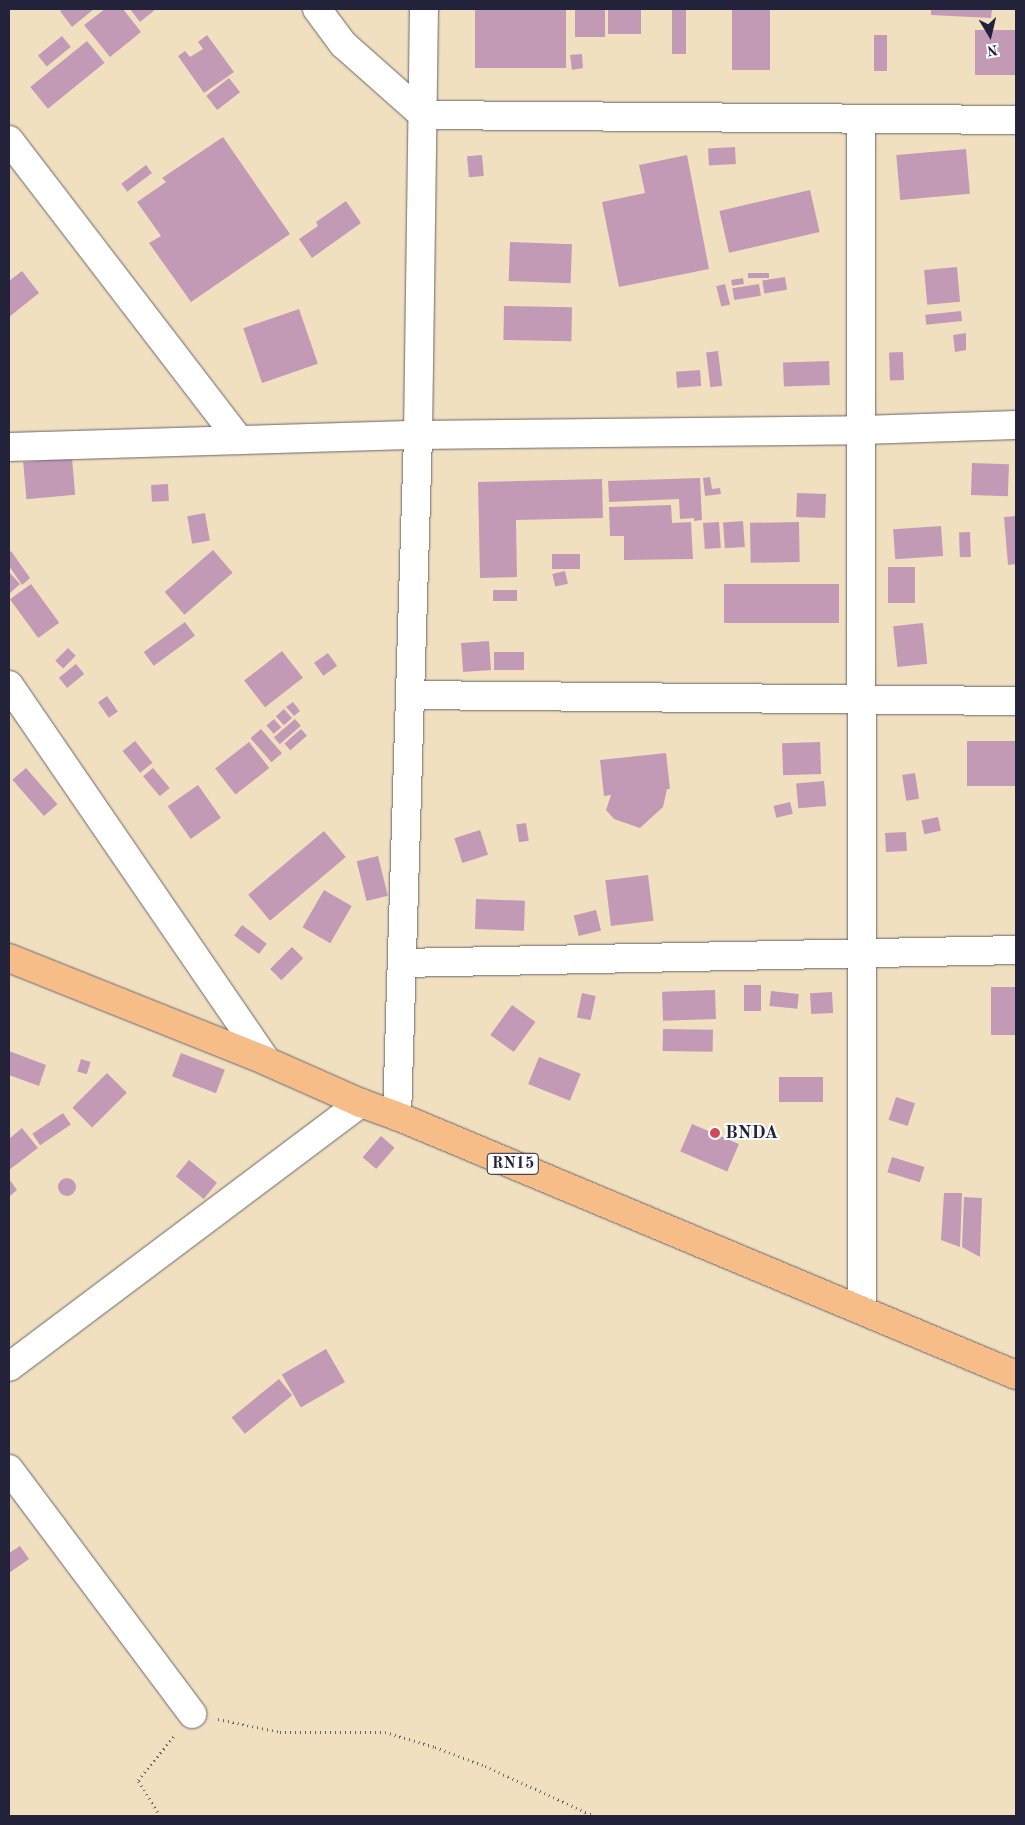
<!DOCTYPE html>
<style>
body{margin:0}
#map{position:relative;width:1025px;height:1825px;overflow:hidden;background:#f1e0c0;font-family:"Old Standard TT",serif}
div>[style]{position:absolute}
.building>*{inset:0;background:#c39ab6;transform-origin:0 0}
.round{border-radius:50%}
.path>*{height:3px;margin-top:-1.5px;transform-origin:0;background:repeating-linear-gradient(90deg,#6a646a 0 1px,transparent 0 5px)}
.roads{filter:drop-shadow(0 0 1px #6a646a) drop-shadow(0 0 1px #6a646a)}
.minor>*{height:28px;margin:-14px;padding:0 14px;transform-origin:14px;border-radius:14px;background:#fff}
.major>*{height:28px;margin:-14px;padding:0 14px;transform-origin:14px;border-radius:14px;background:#f7bd88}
.dots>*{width:14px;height:14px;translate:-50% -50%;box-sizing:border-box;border:2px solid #fff;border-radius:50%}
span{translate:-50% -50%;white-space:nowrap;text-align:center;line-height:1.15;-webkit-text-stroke:4px #fff;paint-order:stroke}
.shield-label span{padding:1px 4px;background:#fff;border:1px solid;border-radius:4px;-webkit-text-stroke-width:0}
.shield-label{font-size:16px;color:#22223b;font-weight:700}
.poi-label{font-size:18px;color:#22223b;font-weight:700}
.left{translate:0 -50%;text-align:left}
.frame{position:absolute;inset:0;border:10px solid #22223b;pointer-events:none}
.north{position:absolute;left:965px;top:10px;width:50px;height:50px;-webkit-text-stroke:4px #fff;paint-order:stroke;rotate:171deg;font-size:14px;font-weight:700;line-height:20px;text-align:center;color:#22223b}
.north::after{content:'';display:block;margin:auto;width:18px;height:22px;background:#22223b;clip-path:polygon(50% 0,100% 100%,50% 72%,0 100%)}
</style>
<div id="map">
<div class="building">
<i style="clip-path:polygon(63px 9px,94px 9px,72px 27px,60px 11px)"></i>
<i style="clip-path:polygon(105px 9px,123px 9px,141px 32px,110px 57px,84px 25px)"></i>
<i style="clip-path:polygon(130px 9px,156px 9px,140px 22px)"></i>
<i style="left:475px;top:9px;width:91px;height:59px"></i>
<i style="left:575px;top:9px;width:30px;height:28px"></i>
<i style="left:608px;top:9px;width:33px;height:25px"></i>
<i style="left:672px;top:9px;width:14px;height:45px"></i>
<i style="left:732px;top:9px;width:38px;height:61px"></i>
<i style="clip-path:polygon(931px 9px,992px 9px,991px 18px,931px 15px)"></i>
<i style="left:975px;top:30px;width:41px;height:45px"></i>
<i style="clip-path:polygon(207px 35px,234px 72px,204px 93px,178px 56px,185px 51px,190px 57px,203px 49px,198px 42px)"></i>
<i style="left:874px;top:35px;width:13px;height:36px"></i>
<i style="left:62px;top:36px;width:14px;height:31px;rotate:51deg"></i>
<i style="left:87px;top:41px;width:28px;height:73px;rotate:51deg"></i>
<i style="clip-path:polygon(582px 54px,583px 68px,572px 70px,570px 55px)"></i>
<i style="left:229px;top:78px;width:18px;height:29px;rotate:52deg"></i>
<i style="clip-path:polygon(223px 137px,290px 234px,191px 302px,149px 243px,161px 236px,137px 202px,166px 182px,162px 178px)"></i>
<i style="left:735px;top:147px;width:17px;height:27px;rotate:87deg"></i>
<i style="left:966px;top:149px;width:45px;height:70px;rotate:85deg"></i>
<i style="left:482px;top:155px;width:21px;height:15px;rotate:85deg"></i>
<i style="clip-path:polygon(687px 155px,709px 269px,619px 287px,602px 202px,645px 193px,639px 165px)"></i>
<i style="left:146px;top:165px;width:10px;height:31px;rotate:53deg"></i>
<i style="left:810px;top:190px;width:43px;height:93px;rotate:77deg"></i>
<i style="clip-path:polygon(346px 201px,361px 223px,312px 258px,299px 239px,318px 226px,316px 222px)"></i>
<i style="left:510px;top:242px;width:62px;height:39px;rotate:2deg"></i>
<i style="left:957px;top:267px;width:35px;height:33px;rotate:85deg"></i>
<i style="clip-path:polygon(22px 271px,39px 293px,9px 317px,9px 281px)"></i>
<i style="left:769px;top:273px;width:5px;height:21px;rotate:90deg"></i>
<i style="left:785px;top:277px;width:13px;height:23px;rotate:81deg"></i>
<i style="left:743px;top:278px;width:6px;height:12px;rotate:81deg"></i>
<i style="left:725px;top:284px;width:21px;height:9px;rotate:76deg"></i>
<i style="left:759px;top:284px;width:12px;height:27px;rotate:81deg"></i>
<i style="left:504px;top:306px;width:68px;height:34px;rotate:1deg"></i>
<i style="left:299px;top:309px;width:58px;height:59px;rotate:71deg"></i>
<i style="left:961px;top:311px;width:10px;height:36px;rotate:84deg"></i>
<i style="clip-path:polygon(966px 333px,966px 350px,955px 352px,953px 335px)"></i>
<i style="left:718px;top:351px;width:35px;height:12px;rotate:83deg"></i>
<i style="left:903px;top:352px;width:28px;height:14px;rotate:88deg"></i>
<i style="left:829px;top:361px;width:24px;height:46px;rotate:88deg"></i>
<i style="left:700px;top:370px;width:16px;height:24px;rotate:86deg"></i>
<i style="left:72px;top:458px;width:37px;height:49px;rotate:85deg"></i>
<i style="left:972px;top:463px;width:37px;height:32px;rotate:2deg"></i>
<i style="clip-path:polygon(710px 477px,712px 489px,720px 488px,721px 494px,705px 496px,703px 478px)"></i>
<i style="clip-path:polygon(700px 478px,702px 520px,694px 521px,694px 518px,680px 519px,679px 499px,609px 502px,608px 481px)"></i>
<i style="clip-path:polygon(602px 479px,603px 518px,516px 520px,517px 577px,480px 578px,478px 482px)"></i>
<i style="left:168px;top:484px;width:17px;height:17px;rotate:87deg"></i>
<i style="left:797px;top:493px;width:29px;height:24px;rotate:2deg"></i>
<i style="clip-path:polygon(671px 505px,672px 523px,691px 522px,693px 559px,624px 560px,624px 536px,610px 536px,609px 507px)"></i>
<i style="left:205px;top:513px;width:28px;height:18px;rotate:80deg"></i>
<i style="clip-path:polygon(1016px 516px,1016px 564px,1008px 565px,1004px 517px)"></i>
<i style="left:743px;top:521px;width:26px;height:20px;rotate:86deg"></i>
<i style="left:719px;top:522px;width:26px;height:16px;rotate:86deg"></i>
<i style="left:799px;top:522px;width:40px;height:49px;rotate:89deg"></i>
<i style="left:941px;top:526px;width:30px;height:48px;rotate:86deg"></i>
<i style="left:970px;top:532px;width:25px;height:11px;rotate:88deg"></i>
<i style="left:213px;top:550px;width:30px;height:64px;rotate:49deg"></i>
<i style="clip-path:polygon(11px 551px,30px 578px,22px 585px,9px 566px,9px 553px)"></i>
<i style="left:580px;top:554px;width:15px;height:28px;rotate:90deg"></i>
<i style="left:888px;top:567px;width:27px;height:36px"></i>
<i style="left:565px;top:571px;width:13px;height:13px;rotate:77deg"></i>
<i style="clip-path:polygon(9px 572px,20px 584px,9px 594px)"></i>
<i style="left:31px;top:584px;width:48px;height:26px;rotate:54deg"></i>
<i style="left:724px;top:584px;width:115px;height:39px"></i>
<i style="left:493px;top:590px;width:24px;height:11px"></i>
<i style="left:185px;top:622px;width:17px;height:51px;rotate:54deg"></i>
<i style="left:923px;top:623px;width:41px;height:30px;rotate:84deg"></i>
<i style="left:489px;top:641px;width:29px;height:28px;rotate:86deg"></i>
<i style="left:68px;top:648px;width:11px;height:18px;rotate:45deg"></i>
<i style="left:282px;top:651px;width:34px;height:48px;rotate:52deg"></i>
<i style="left:494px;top:652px;width:30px;height:18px"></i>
<i style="left:328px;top:653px;width:16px;height:17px;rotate:55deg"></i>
<i style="left:76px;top:664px;width:13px;height:22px;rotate:51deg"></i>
<i style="left:107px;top:696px;width:19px;height:11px;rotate:55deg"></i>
<i style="clip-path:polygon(293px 702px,300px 711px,294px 716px,286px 707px)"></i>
<i style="left:284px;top:709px;width:12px;height:11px;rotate:48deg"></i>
<i style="left:274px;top:719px;width:11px;height:10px;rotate:49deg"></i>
<i style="left:295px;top:719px;width:9px;height:28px;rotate:49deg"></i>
<i style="left:261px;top:729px;width:32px;height:14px;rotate:49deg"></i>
<i style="left:301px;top:729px;width:9px;height:22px;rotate:49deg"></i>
<i style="left:135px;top:741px;width:28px;height:16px;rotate:51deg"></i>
<i style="left:1016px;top:741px;width:45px;height:49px;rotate:90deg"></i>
<i style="left:249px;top:742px;width:33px;height:43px;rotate:52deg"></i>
<i style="left:820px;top:742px;width:32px;height:38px;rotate:88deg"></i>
<i style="clip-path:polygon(666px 753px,670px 789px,667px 789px,663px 807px,640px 828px,614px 819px,606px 810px,611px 795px,604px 796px,600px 760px)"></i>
<i style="left:26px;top:768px;width:48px;height:18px;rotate:49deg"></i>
<i style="left:153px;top:768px;width:26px;height:13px;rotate:50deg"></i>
<i style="left:915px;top:773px;width:26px;height:13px;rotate:81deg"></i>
<i style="left:824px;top:781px;width:25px;height:28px;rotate:85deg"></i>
<i style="left:198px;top:785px;width:40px;height:37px;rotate:55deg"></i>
<i style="left:790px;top:802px;width:12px;height:17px;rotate:76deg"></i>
<i style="left:938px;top:817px;width:14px;height:17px;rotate:78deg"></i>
<i style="left:526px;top:823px;width:18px;height:10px;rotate:81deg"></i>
<i style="left:480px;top:830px;width:26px;height:27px;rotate:72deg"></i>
<i style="left:324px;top:831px;width:34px;height:99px;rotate:50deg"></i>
<i style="left:906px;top:832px;width:19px;height:21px;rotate:87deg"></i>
<i style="left:378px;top:856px;width:41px;height:22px;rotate:76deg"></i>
<i style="left:648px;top:875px;width:46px;height:43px;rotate:83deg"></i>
<i style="left:324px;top:890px;width:32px;height:43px;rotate:30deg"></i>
<i style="left:476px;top:899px;width:49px;height:30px;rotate:2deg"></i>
<i style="left:596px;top:910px;width:21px;height:23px;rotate:76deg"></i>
<i style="left:242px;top:925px;width:31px;height:13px;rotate:37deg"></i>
<i style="left:292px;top:947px;width:16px;height:31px;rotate:45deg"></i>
<i style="left:744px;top:985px;width:17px;height:26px"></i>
<i style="left:1016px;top:987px;width:48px;height:25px;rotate:90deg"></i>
<i style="left:715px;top:990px;width:29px;height:53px;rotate:88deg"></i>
<i style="left:771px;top:991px;width:28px;height:15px;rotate:6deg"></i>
<i style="left:832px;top:992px;width:21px;height:22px;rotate:87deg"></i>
<i style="left:582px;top:993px;width:14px;height:25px;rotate:12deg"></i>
<i style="left:512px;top:1005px;width:29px;height:37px;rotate:36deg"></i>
<i style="left:663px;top:1029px;width:50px;height:22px;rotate:1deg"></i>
<i style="clip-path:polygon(9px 1051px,46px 1065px,39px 1086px,9px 1075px)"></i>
<i style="left:181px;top:1053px;width:47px;height:25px;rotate:21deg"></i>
<i style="left:539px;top:1057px;width:45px;height:29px;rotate:22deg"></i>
<i style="left:81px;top:1059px;width:10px;height:13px;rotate:17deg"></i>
<i style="left:107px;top:1073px;width:28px;height:49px;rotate:45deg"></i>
<i style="left:823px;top:1077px;width:25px;height:44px;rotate:90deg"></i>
<i style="left:896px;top:1097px;width:20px;height:24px;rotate:18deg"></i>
<i style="left:63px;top:1113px;width:14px;height:37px;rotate:56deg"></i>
<i style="left:692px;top:1124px;width:51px;height:30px;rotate:23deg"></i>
<i style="clip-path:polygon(22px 1128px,38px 1148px,9px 1170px,9px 1139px)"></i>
<i style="left:381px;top:1136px;width:18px;height:28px;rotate:41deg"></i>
<i style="left:892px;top:1157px;width:34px;height:16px;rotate:17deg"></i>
<i style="left:189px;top:1160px;width:36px;height:21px;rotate:39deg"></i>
<i class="round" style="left:58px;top:1178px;width:18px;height:18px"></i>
<i style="clip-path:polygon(9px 1179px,17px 1190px,9px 1197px)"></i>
<i style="clip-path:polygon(944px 1193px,962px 1193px,960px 1247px,941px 1240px)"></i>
<i style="clip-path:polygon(964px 1197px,982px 1198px,980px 1257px,962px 1247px)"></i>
<i style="left:326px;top:1349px;width:38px;height:51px;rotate:60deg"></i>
<i style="left:279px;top:1379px;width:21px;height:61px;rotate:51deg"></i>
<i style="clip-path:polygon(20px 1546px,29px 1559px,9px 1573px,9px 1553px)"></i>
</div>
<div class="path">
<i style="left:218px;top:1719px;width:63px;rotate:11.8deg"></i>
<i style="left:280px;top:1732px;width:105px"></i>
<i style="left:385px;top:1732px;width:52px;rotate:16.7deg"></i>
<i style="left:435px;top:1747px;width:53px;rotate:20.8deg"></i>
<i style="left:485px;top:1766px;width:120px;rotate:24.6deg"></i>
<i style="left:160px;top:1816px;width:42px;rotate:-121.4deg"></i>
<i style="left:138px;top:1780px;width:58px;rotate:-50.6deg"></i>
</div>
<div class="roads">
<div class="minor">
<i style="left:317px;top:9px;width:44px;rotate:53.4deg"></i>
<i style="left:343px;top:44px;width:107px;rotate:41.6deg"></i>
<i style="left:423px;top:115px;width:593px;rotate:0.48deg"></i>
<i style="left:861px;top:119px;width:1191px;rotate:89.95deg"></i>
<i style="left:9px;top:140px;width:378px;rotate:52.5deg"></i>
<i style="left:9px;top:447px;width:409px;rotate:-1.7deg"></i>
<i style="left:418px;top:435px;width:444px;rotate:-0.6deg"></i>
<i style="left:862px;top:430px;width:154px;rotate:-1.9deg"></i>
<i style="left:9px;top:685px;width:455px;rotate:55.6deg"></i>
<i style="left:410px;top:695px;width:606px;rotate:0.57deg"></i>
<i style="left:402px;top:963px;width:614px;rotate:-1.21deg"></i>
<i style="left:397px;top:1116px;width:681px;rotate:-88.23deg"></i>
<i style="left:418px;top:435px;width:426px;rotate:-89.2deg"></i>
<i style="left:9px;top:1367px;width:440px;rotate:-36.9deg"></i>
<i style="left:9px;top:1469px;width:306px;rotate:53.2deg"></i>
</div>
<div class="major">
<i style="left:9px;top:958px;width:277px;rotate:21.8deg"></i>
<i style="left:266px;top:1061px;width:104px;rotate:23.9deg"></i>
<i style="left:361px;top:1103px;width:38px;rotate:20deg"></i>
<i style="left:397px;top:1116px;width:671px;rotate:22.71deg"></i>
</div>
</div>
<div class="dots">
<i style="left:715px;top:1133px;background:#d1495b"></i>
</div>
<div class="shield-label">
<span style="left:513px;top:1164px">RN15</span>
</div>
<div class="poi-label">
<span class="left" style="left:725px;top:1133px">BNDA</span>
</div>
<div class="frame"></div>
<div class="north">N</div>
</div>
